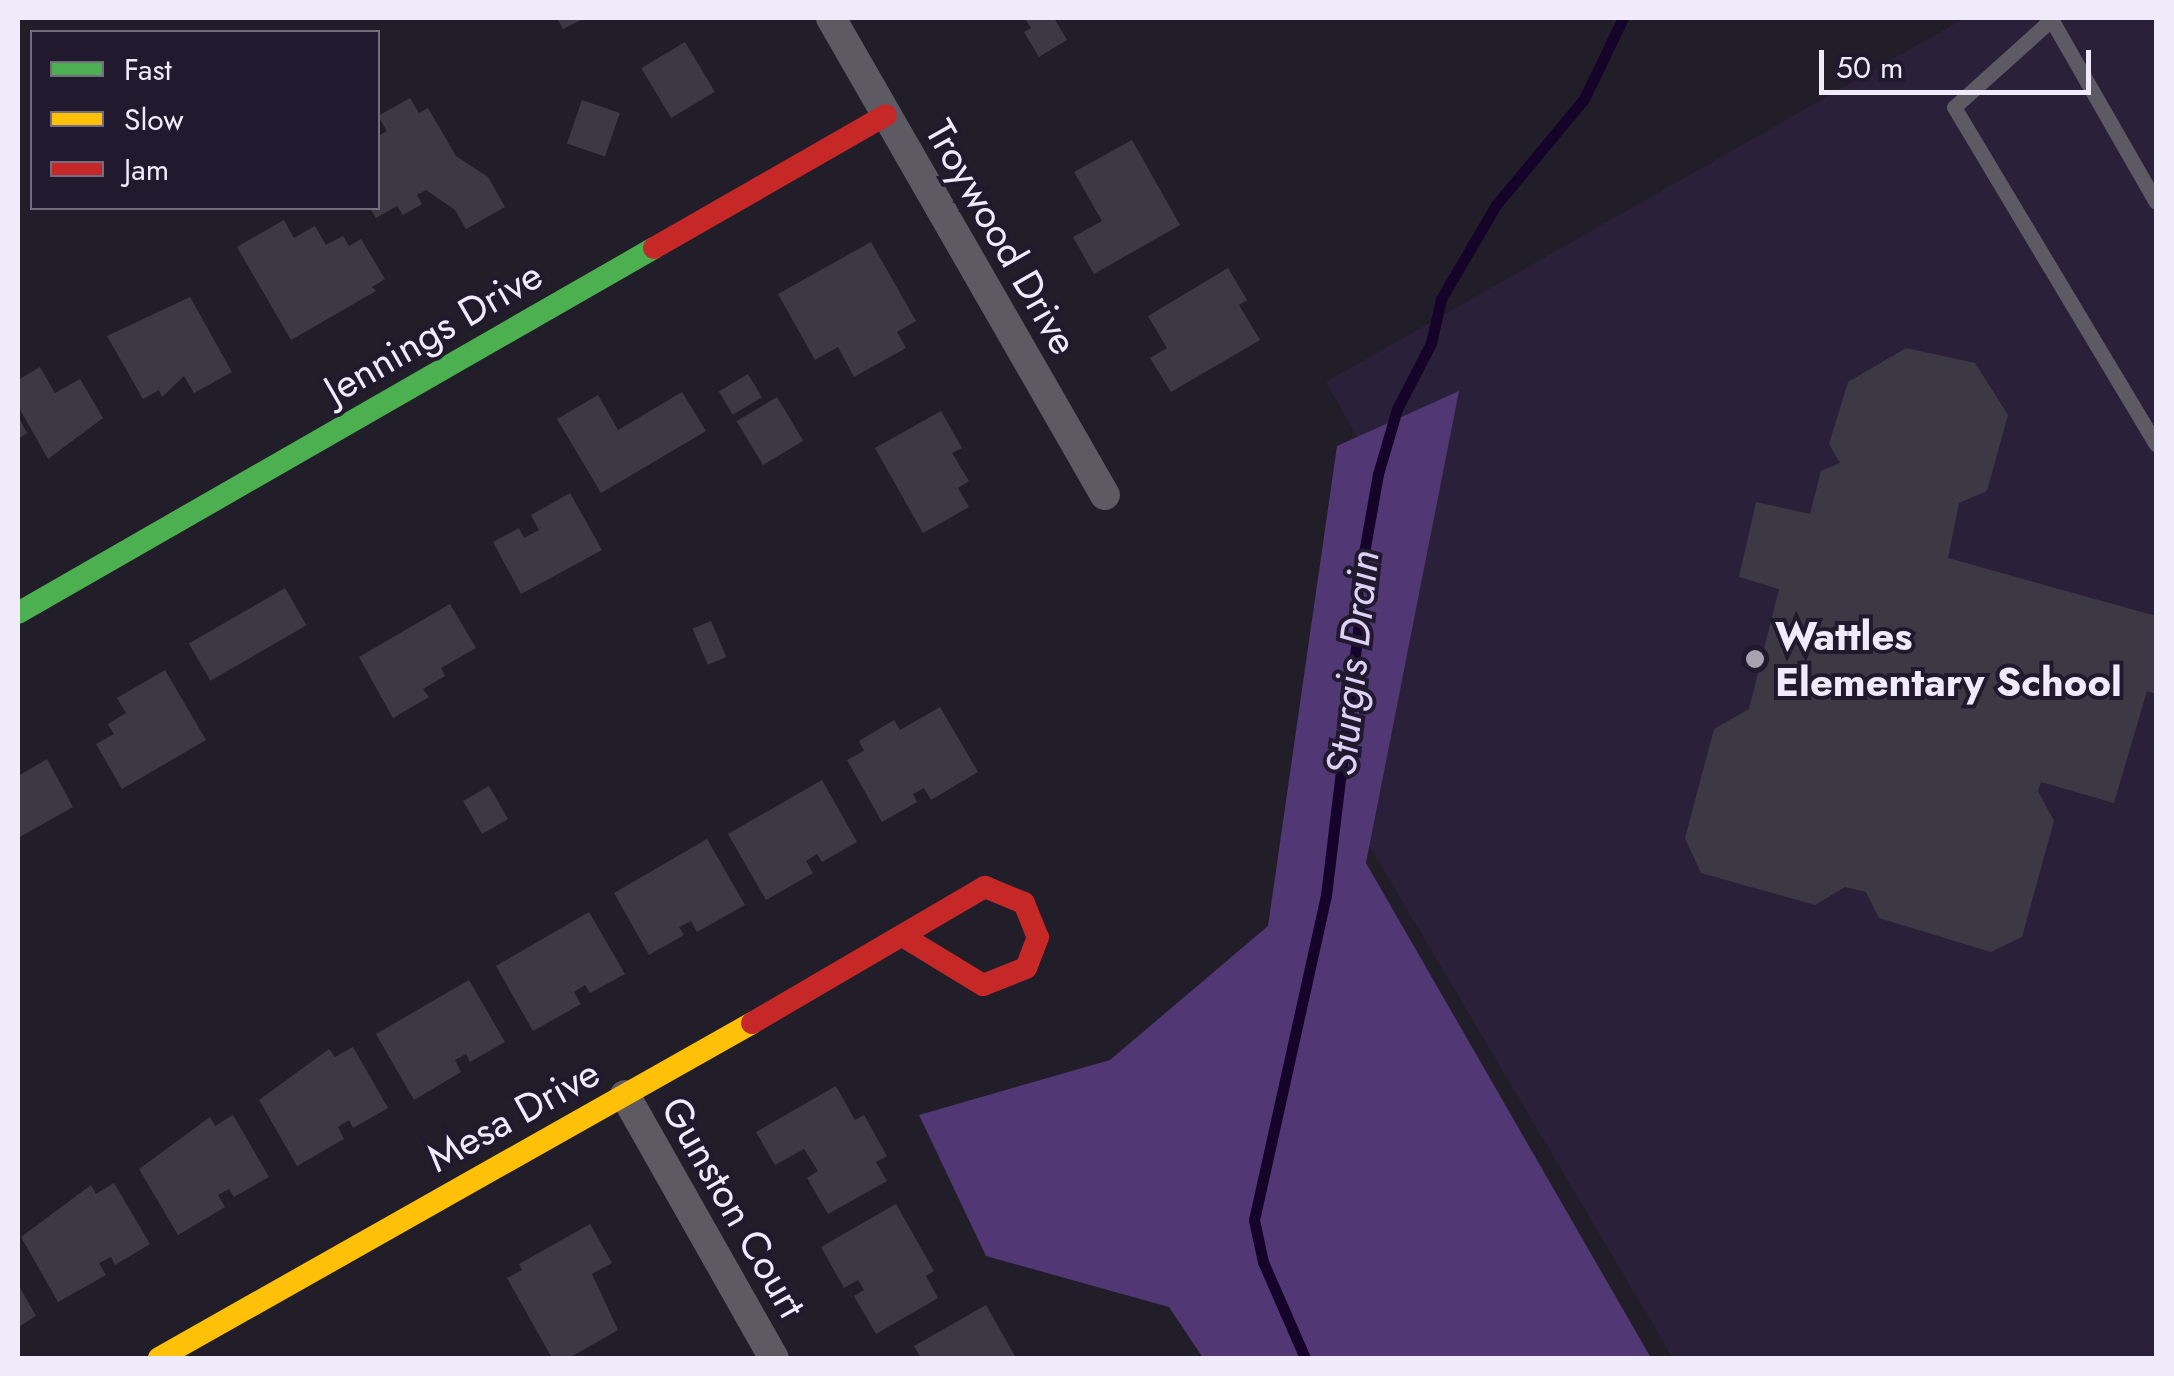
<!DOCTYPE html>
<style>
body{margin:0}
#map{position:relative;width:2174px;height:1376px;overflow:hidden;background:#221e29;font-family:Jost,sans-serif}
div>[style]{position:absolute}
.built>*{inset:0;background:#2a2039}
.forest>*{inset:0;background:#513773}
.stream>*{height:11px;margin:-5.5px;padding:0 5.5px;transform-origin:5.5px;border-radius:5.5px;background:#15032a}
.building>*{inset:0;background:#3d3944;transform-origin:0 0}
.lane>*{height:15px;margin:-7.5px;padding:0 7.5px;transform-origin:7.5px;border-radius:7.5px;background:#5e5a64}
.street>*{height:30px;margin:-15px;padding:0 15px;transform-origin:15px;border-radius:15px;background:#5e5a64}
.fast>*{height:22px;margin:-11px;padding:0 11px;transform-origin:11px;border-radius:11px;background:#4caf50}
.slow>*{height:22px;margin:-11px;padding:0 11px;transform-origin:11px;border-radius:11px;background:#ffc107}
.jam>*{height:22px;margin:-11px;padding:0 11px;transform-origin:11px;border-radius:11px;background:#c62828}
.dots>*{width:28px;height:28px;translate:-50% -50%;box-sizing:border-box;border:5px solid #21192d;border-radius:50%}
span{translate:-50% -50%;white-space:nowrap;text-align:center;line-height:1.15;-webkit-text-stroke:8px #21192d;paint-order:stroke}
.street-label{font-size:40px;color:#f0ebfa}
.poi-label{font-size:40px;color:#f0ebfa;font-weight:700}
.left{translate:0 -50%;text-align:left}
.water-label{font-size:42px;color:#ded0f7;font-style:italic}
.frame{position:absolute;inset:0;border:20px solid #f0ebfa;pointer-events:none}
.legend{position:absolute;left:30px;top:30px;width:350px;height:180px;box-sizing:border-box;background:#21192d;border:2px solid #746d7f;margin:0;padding:12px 18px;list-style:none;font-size:30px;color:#f0ebfa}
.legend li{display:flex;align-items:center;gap:20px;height:50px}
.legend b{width:50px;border:2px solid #746d7f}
.scale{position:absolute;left:1819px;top:50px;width:272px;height:45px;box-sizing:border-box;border:5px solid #f0ebfa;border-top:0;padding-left:12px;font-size:30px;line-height:35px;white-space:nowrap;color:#f0ebfa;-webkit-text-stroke:8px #21192d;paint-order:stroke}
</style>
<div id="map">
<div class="built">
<i style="clip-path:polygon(1965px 18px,2156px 18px,2156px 1358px,1673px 1358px,1337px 791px,1381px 480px,1326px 382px)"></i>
</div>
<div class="forest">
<i style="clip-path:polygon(1459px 391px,1366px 863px,1651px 1358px,1203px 1358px,1169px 1307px,986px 1256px,919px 1115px,1110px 1060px,1268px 926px,1337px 446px)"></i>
</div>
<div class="stream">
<i style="left:1305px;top:1358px;width:105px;rotate:-113.6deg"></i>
<i style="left:1263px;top:1262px;width:43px;rotate:-102.1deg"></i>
<i style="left:1254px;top:1220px;width:333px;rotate:-77.5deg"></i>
<i style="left:1326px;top:895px;width:281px;rotate:-83.1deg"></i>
<i style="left:1360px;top:616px;width:24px;rotate:-97deg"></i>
<i style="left:1357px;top:592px;width:120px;rotate:-79.9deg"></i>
<i style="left:1378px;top:474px;width:68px;rotate:-73.7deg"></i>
<i style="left:1397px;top:409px;width:74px;rotate:-62.7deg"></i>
<i style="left:1431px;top:343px;width:45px;rotate:-77.2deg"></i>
<i style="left:1441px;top:299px;width:109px;rotate:-59.7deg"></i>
<i style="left:1496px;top:205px;width:138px;rotate:-50.3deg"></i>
<i style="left:1584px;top:99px;width:90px;rotate:-64.3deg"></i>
</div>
<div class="building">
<i style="clip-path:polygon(557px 18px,585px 18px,563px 29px)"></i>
<i style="clip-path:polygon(1025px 18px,1054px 18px,1067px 40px,1039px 57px,1024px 32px,1031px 28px)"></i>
<i style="left:685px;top:42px;width:58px;height:51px;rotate:59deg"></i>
<i style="clip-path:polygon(410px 98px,419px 113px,428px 108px,456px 156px,488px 177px,505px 207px,466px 229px,455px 210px,426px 190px,417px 195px,422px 204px,403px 215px,397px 206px,376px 218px,370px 208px,378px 208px,378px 136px,387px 131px,378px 116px)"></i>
<i style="left:582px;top:100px;width:40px;height:46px;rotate:19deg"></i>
<i style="clip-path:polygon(1132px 140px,1180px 225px,1094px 274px,1073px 237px,1102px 221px,1074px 172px)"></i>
<i style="clip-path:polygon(284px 220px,294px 238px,315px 226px,326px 245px,343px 236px,349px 246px,361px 239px,385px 279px,372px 287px,376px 291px,291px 340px,237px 247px)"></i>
<i style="clip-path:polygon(871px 242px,916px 321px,897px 332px,906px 348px,854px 377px,838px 347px,815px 360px,778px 294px)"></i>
<i style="clip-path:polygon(1228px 268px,1247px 300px,1239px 305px,1260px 340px,1171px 392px,1150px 358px,1167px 348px,1148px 316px)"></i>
<i style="clip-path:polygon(190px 297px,232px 372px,194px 393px,184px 376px,162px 397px,159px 390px,143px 399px,107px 336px)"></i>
<i style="clip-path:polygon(1906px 348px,1975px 363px,2008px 415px,1987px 491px,1959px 503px,1948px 558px,2156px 616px,2156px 694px,2147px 691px,2114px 803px,2041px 782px,2038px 791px,2054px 821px,2022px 937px,1991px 952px,1879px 918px,1866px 892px,1845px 887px,1815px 905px,1701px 873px,1685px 838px,1714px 729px,1749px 709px,1779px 589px,1739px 577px,1756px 502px,1810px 514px,1821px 471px,1840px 463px,1829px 444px,1848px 382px)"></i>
<i style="clip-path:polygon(40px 367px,55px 393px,80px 379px,103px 418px,48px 459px,18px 406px,18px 380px)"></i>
<i style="left:748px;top:374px;width:27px;height:34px;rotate:59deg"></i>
<i style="clip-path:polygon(682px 392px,706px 431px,601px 493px,557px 419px,598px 395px,618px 430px)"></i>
<i style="left:777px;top:397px;width:51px;height:47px;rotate:59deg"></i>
<i style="clip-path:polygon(941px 411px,962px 448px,952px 453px,969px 481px,958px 488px,969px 507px,923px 533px,875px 448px)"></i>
<i style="clip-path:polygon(18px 416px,27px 433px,18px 439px)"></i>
<i style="clip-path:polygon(570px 493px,602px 550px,521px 594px,493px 542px,519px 528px,524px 538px,539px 530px,531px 515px)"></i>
<i style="left:285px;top:588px;width:43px;height:111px;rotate:60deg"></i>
<i style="clip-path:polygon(450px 604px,476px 648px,441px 668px,445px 676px,423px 689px,429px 697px,393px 718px,359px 657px)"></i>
<i style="left:711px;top:621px;width:39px;height:20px;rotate:67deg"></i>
<i style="clip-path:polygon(165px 670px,206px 740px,122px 789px,96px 744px,114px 734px,108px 724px,126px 713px,117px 698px)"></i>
<i style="clip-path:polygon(940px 707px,978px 772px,931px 800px,924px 788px,913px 794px,917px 802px,882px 822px,847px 760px,864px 751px,859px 741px,894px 720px,900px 730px)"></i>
<i style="clip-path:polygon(47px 759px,73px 807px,18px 838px,18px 776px)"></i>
<i style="clip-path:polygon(822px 780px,857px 842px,822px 862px,817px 854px,806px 861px,813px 873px,766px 900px,728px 834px)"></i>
<i style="left:489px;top:786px;width:38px;height:30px;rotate:60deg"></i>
<i style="clip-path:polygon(707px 839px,745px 905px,697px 932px,691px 921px,679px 927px,684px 935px,649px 955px,614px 893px)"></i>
<i style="clip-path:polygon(589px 912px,625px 974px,590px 993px,585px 985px,574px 992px,581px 1004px,533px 1031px,496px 966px)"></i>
<i style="clip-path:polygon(469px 980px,505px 1042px,470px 1062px,466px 1054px,455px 1060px,461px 1072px,414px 1100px,376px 1034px)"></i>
<i style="clip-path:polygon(353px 1047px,388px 1108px,353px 1128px,349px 1120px,338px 1127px,344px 1139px,297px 1166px,259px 1100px,329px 1049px,335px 1057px)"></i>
<i style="clip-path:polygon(836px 1086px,855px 1120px,864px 1115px,887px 1156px,876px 1162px,887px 1181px,828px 1214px,807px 1178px,818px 1171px,804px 1149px,775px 1165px,756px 1132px)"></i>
<i style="clip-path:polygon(233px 1115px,269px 1177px,234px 1197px,229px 1189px,218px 1195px,225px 1207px,178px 1235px,139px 1169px,210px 1117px,215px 1126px)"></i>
<i style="clip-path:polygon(114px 1183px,150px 1244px,115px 1265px,111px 1257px,99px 1263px,106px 1275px,58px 1302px,21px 1237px,91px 1185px,96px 1194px)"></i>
<i style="clip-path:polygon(896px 1204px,934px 1271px,926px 1276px,938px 1298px,876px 1334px,854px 1296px,864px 1290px,858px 1280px,844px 1288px,821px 1247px)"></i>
<i style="clip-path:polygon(590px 1224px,612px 1263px,592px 1274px,618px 1330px,569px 1358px,552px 1358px,507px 1278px,522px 1270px,519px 1264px)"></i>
<i style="clip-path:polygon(18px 1284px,36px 1316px,18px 1327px)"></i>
<i style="clip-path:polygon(986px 1305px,1016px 1358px,921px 1358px,914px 1346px)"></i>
</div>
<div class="lane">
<i style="left:2053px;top:18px;width:133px;rotate:138deg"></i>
<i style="left:1954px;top:107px;width:393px;rotate:59.1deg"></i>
<i style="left:2051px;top:19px;width:211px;rotate:60.2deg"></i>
</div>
<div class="street">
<i style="left:831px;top:18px;width:550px;rotate:60.13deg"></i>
<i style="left:625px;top:1095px;width:302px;rotate:60.5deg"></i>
</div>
<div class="fast">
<i style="left:18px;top:613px;width:733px;rotate:-29.85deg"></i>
</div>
<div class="slow">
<i style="left:159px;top:1358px;width:681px;rotate:-29.46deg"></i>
</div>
<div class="jam">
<i style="left:654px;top:248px;width:267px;rotate:-29.8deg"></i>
<i style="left:752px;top:1023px;width:270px;rotate:-30.3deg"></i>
<i style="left:985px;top:887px;width:42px;rotate:22.3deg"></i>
<i style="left:1024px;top:903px;width:37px;rotate:68deg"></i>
<i style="left:1038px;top:937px;width:33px;rotate:111deg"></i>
<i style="left:1026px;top:968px;width:46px;rotate:158.4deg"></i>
<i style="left:983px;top:985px;width:92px;rotate:-148.7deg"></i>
</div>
<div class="dots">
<i style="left:1755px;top:659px;background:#a8a3b1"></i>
</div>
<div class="street-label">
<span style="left:1002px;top:237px;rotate:60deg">Troywood Drive</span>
<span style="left:433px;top:332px;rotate:-30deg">Jennings Drive</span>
<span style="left:513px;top:1115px;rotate:-29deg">Mesa Drive</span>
<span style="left:734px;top:1207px;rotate:60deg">Gunston Court</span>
</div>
<div class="poi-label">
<span class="left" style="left:1775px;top:659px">Wattles<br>Elementary School</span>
</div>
<div class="water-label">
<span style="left:1353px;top:663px;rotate:-84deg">Sturgis Drain</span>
</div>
<div class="frame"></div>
<ul class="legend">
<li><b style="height:12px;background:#4caf50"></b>Fast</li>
<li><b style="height:12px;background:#ffc107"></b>Slow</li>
<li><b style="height:12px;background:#c62828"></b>Jam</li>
</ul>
<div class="scale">50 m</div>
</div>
